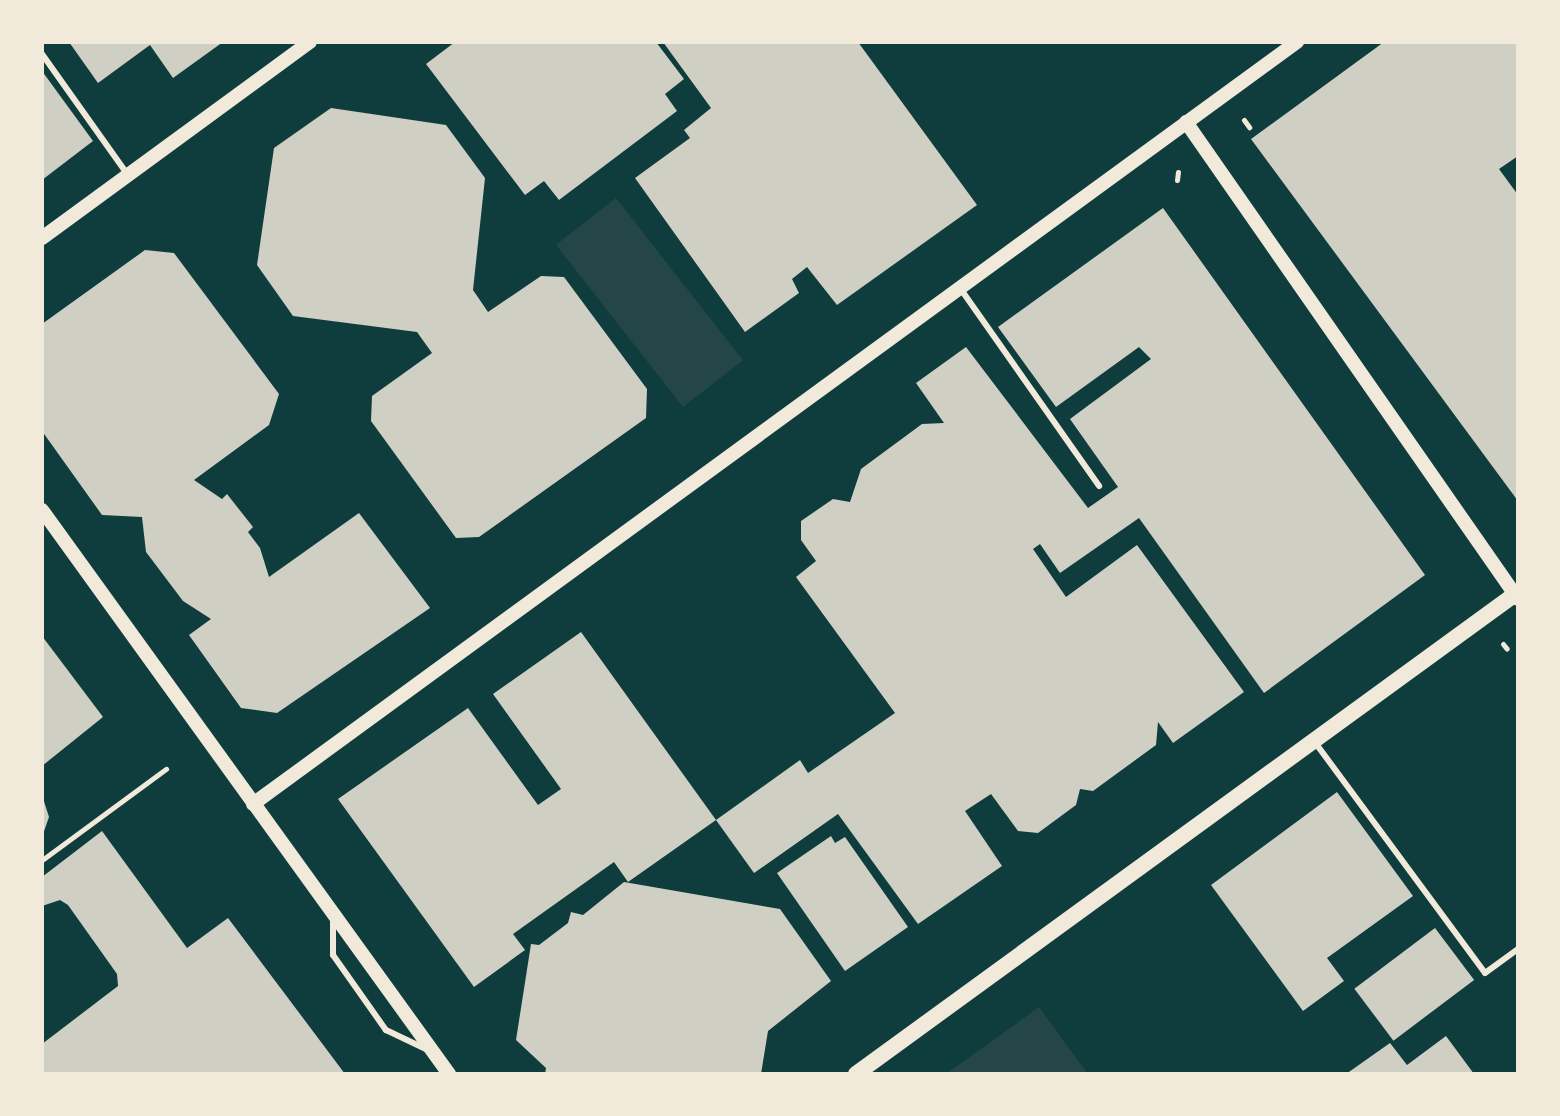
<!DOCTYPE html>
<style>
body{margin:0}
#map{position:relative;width:1560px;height:1116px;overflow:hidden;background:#0f3d3e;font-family:Figtree,sans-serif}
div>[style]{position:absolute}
.green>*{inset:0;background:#244646;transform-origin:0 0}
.building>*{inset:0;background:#cfcfc3;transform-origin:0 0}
.path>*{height:5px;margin:-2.5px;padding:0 2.5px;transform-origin:2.5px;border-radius:2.5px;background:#f1e9da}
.service>*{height:6px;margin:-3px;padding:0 3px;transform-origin:3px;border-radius:3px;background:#f1e9da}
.tertiary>*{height:14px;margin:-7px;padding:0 7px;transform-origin:7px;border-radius:7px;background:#f1e9da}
.secondary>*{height:16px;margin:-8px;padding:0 8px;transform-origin:8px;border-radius:8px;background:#f1e9da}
span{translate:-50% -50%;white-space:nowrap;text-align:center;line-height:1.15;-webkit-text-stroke:8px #f1e9da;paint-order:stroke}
.frame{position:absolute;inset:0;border:44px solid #f1e9da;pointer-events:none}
</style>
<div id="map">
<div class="green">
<i style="left:616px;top:198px;width:206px;height:76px;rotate:52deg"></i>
<i style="clip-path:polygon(1039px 1007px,1088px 1074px,946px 1074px)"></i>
</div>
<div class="building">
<i style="clip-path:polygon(69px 42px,223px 42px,173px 78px,150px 45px,98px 83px)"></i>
<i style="clip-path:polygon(455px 42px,656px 42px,684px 79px,665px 94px,677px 111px,559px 200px,544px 181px,525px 195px,426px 64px)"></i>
<i style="clip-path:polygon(663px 42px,858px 42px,977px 205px,837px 305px,807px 267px,792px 279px,799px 293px,745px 332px,635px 178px,690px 138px,684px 130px,711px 108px)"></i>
<i style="clip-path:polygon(1384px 42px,1518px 42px,1518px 156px,1499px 169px,1518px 195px,1518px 501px,1251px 139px)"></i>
<i style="clip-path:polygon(42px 71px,93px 141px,42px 180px)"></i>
<i style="clip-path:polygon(331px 108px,446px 125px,485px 178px,473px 290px,488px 312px,541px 276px,564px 277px,647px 389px,646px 418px,479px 537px,456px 538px,371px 421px,372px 396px,432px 353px,417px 332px,293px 316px,257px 265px,274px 148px)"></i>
<i style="clip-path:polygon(1163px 208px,1425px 575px,1264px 693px,1139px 518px,1060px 573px,1040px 544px,1033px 549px,1066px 597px,1137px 545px,1244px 692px,1173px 743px,1158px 722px,1156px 745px,1093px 791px,1080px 789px,1076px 805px,1038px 833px,1018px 831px,991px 794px,965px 811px,1002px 866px,918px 924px,838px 814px,754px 873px,716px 820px,800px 760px,808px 773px,895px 713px,796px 577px,816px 561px,801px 540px,801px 521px,833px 499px,850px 502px,861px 469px,922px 424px,944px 423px,916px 383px,966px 347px,1088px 508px,1118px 487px,1070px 419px,1151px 359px,1139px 347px,1056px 407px,998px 327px)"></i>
<i style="clip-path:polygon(145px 250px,174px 253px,279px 394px,269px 425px,194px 480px,222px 499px,227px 494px,253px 527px,248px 532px,260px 548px,269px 577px,359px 513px,430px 608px,277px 713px,241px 708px,189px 635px,211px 619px,183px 601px,146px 552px,142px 517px,102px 515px,42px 431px,42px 324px)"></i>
<i style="clip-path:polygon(581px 632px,716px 820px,628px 882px,614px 862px,513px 934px,525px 950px,474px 987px,338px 799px,468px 708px,538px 805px,561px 789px,493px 694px)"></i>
<i style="clip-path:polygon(42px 636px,103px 717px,42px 766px)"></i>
<i style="clip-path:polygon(1337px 792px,1413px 896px,1327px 958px,1344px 981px,1303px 1011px,1211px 885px)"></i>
<i style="clip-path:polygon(42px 795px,49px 817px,42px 837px)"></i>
<i style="clip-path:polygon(102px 831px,187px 948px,228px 918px,345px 1074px,42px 1074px,42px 1044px,118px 986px,117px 974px,68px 905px,60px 900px,42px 906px,42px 877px)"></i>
<i style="clip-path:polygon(831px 836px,835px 843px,845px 837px,908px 927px,845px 971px,777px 873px)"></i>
<i style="clip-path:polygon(624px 882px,780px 909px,831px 981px,768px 1031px,761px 1074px,545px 1074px,546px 1068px,516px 1040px,531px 944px,539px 945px,568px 923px,571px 912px,583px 915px)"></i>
<i style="left:1435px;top:928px;width:65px;height:101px;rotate:53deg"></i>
<i style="clip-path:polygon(1446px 1036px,1474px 1074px,1346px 1074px,1390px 1043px,1407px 1065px)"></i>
</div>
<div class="path">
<i style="left:1244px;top:120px;width:9px;rotate:54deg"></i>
<i style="left:1177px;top:180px;width:8px;rotate:-83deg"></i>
<i style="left:1503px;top:644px;width:6px;rotate:51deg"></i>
<i style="left:42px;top:860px;width:154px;rotate:-36.3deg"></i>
</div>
<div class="service">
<i style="left:42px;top:54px;width:148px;rotate:54.6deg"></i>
<i style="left:960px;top:288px;width:242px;rotate:54.9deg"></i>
<i style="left:1314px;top:741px;width:288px;rotate:53.6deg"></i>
<i style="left:1485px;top:973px;width:41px;rotate:-36deg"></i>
<i style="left:333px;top:920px;width:35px;rotate:90deg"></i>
<i style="left:333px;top:955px;width:92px;rotate:54.8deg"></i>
<i style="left:386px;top:1030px;width:47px;rotate:25.5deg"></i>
</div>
<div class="tertiary">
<i style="left:1186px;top:122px;width:581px;rotate:55.16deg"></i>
<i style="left:42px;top:238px;width:332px;rotate:-36.2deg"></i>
<i style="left:42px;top:510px;width:696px;rotate:54.18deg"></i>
<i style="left:253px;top:804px;width:1293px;rotate:-36.13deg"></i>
</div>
<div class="secondary">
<i style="left:856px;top:1074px;width:819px;rotate:-36.06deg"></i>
</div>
<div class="frame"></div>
</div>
